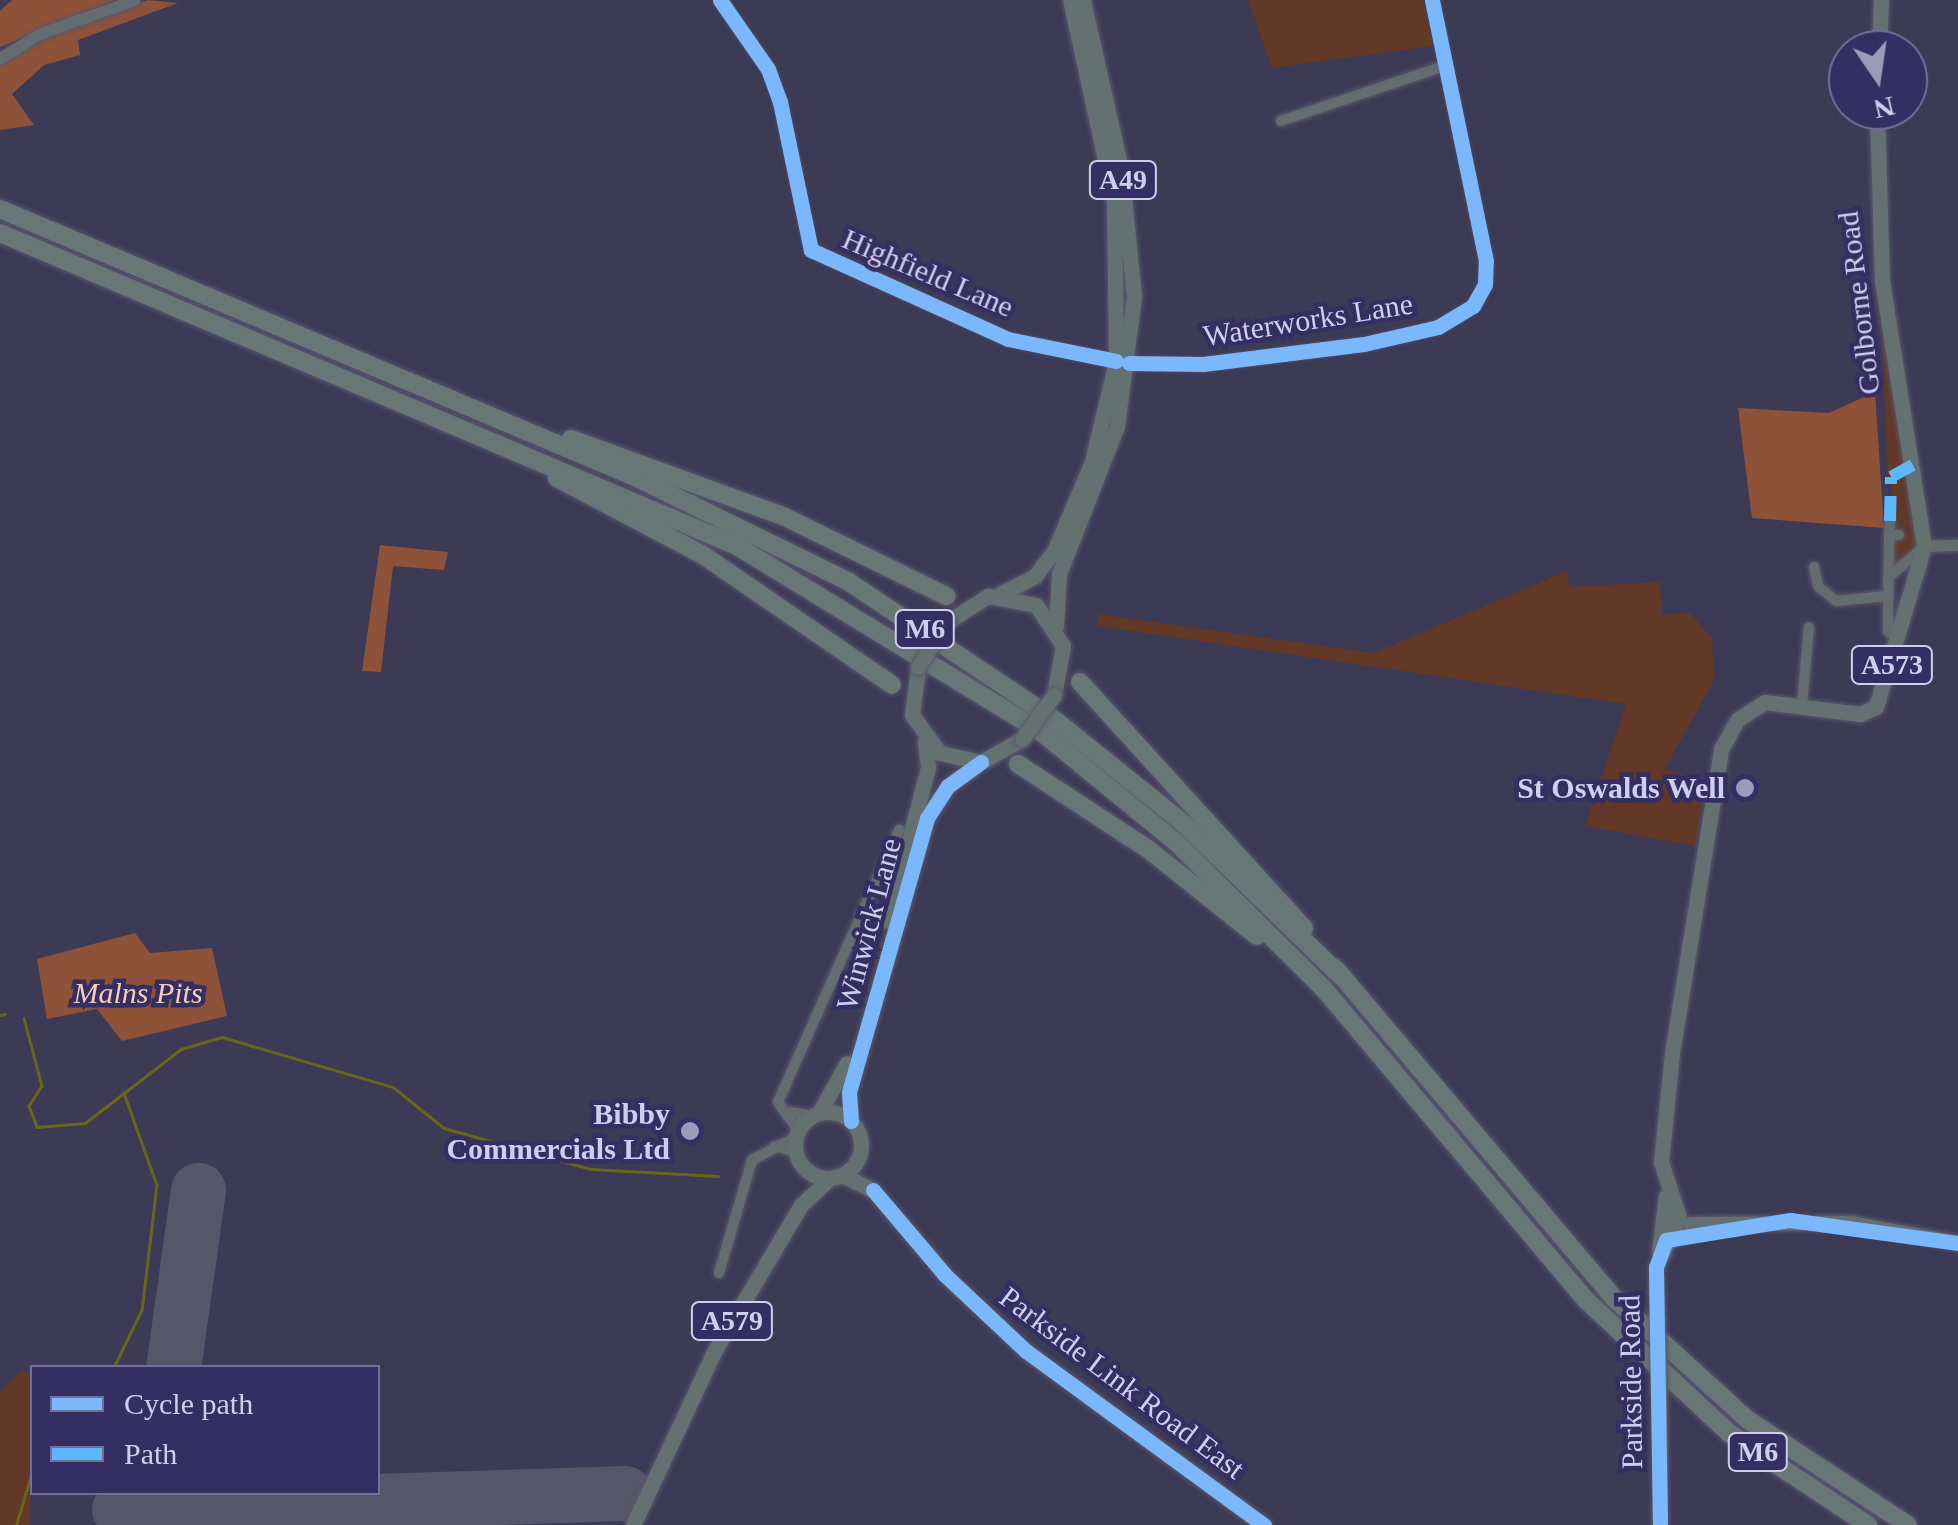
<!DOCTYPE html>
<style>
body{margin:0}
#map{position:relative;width:1958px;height:1525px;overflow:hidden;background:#3d3a56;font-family:"Times New Roman",serif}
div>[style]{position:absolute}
.green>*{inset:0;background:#623826}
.forest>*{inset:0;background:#8d5238}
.stream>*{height:2.5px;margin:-1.25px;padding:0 1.25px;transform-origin:1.25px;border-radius:1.25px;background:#69661a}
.runway>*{height:55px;margin:-27.5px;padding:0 27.5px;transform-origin:27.5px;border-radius:27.5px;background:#565669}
.roads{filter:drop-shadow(0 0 2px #59576f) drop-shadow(0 0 2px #59576f)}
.minor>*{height:10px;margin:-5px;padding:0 5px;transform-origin:5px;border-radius:5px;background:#636d6f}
.tertiary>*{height:11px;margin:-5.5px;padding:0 5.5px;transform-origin:5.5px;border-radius:5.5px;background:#636d6f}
.secondary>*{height:14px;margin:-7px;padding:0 7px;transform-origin:7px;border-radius:7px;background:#636f70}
.primary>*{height:15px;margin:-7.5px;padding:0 7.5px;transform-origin:7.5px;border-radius:7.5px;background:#637170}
.primary>.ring{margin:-7.5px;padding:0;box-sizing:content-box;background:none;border:15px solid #637170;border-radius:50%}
.motorway>*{height:18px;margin:-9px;padding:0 9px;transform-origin:9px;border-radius:9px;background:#677775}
.bridges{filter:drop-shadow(0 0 2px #59576f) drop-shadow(0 0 2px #59576f)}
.primary-bridge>*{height:15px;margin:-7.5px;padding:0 7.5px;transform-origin:7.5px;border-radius:7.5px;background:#637170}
.quiet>*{height:12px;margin-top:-6px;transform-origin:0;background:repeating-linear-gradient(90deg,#5cb8fa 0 25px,transparent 0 37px)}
.cycleway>*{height:15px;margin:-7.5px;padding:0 7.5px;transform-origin:7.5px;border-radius:7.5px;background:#7ab7fb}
.dots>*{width:28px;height:28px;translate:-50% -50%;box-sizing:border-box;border:5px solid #352e62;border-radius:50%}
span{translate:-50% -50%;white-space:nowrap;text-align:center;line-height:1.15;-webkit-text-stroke:9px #352e62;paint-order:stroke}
.shield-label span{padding:2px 8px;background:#352e62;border:2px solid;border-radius:8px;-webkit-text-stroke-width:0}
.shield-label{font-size:28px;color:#cfceee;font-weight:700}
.street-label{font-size:30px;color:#cfceee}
.poi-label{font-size:30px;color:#cfceee;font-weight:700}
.right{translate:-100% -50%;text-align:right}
.park-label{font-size:30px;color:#f4ccb8;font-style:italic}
.legend{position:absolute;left:30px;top:1365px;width:350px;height:130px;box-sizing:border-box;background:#352e62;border:2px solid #736e9a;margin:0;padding:12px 18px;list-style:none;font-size:30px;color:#cfceee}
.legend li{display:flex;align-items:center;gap:20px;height:50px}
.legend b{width:50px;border:2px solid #736e9a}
.north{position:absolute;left:1828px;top:30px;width:100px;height:100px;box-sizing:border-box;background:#352e62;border:2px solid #736e9a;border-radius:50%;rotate:167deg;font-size:28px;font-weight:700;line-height:40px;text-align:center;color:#cfceee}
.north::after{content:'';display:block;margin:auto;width:35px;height:45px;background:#9c9ab9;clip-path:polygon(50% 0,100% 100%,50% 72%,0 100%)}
</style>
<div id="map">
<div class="green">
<i style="clip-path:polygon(1248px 0,1423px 0,1433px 46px,1272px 68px)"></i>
<i style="clip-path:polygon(1876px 287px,1906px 467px,1888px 479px,1882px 341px)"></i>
<i style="clip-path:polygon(1910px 470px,1919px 544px,1892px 568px,1892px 481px)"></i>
<i style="clip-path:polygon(1567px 571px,1569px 587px,1660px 582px,1662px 615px,1690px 613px,1712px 638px,1714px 680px,1665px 769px,1705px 783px,1696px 846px,1585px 826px,1626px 704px,1098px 626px,1097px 614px,1374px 653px)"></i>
<i style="clip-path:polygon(20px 1371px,32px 1374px,30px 1525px,0 1525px,0 1393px)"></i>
</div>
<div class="forest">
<i style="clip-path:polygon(12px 0,115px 0,0 47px,0 11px)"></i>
<i style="clip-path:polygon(148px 0,178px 3px,78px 40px,80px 55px,44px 65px,12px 94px,34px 125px,0 130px,0 64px,58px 30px)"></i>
<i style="clip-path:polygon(1875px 392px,1884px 528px,1752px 518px,1738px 408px,1829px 413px)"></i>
<i style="clip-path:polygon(380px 545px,448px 552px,444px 570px,393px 566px,381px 672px,362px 671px)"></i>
<i style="clip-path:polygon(135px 933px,150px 953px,212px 948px,227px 1016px,122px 1041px,97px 1009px,47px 1019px,37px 959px)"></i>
</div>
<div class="stream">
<i style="left:0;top:1015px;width:5px;rotate:-11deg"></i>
<i style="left:24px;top:1018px;width:70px;rotate:75.2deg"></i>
<i style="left:42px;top:1086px;width:24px;rotate:123deg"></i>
<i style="left:29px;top:1106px;width:22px;rotate:69deg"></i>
<i style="left:37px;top:1127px;width:48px;rotate:-4.8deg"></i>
<i style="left:85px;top:1123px;width:49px;rotate:-37.6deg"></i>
<i style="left:124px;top:1093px;width:98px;rotate:70.3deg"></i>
<i style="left:157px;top:1185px;width:126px;rotate:96.8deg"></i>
<i style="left:142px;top:1310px;width:64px;rotate:115.8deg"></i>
<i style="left:124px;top:1093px;width:72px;rotate:-37.7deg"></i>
<i style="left:181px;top:1049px;width:43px;rotate:-16.3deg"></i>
<i style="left:222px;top:1037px;width:178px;rotate:16.3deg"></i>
<i style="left:393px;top:1087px;width:65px;rotate:38.8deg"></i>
<i style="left:444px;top:1128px;width:153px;rotate:15.6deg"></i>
<i style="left:591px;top:1169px;width:127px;rotate:3.2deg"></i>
<i style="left:16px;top:1525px;width:55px;rotate:-73.2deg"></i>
</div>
<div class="runway">
<i style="left:173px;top:1368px;width:180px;rotate:-82deg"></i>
<i style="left:119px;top:1509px;width:506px;rotate:-1.81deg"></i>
</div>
<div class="roads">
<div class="minor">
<i style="left:1281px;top:121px;width:172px;rotate:-18.6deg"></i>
<i style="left:1890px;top:521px;width:14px;rotate:94deg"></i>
<i style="left:1889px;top:535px;width:10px"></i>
<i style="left:1889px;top:535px;width:96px;rotate:90.6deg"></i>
<i style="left:1888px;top:631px;width:14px;rotate:39deg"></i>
<i style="left:1814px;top:567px;width:19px;rotate:78deg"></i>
<i style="left:1818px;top:586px;width:23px;rotate:40deg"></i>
<i style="left:1836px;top:601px;width:51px;rotate:-5.6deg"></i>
<i style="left:1888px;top:578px;width:44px;rotate:-41.3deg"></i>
<i style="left:1802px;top:704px;width:77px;rotate:-84.8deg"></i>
<i style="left:789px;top:1112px;width:24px;rotate:9deg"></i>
<i style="left:798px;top:1130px;width:34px;rotate:-126deg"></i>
<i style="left:778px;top:1102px;width:298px;rotate:-66deg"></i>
<i style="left:775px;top:1146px;width:22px;rotate:16deg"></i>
<i style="left:719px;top:1273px;width:118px;rotate:-73.7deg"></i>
<i style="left:752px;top:1160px;width:50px;rotate:-27.6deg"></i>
</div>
<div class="tertiary">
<i style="left:720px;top:0;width:84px;rotate:55.2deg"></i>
<i style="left:768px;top:69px;width:35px;rotate:70deg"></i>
<i style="left:780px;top:102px;width:151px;rotate:78.2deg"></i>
<i style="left:811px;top:250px;width:216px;rotate:24.3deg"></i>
<i style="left:1008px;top:339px;width:110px;rotate:11.5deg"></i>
<i style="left:0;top:58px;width:48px;rotate:-31.4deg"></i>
<i style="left:41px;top:33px;width:99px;rotate:-19.5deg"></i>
<i style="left:1129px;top:363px;width:74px;rotate:0.8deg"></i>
<i style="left:1203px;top:364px;width:162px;rotate:-7.1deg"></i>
<i style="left:1364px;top:344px;width:76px;rotate:-12.9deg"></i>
<i style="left:1438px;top:327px;width:41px;rotate:-31deg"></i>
<i style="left:1473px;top:306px;width:25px;rotate:-61deg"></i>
<i style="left:1485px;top:284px;width:23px;rotate:-88deg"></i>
<i style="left:1486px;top:261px;width:267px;rotate:-101.7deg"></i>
<i style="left:1924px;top:546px;width:34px;rotate:-2deg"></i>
</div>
<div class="secondary">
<i style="left:1691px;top:1224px;width:160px;rotate:-0.4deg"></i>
<i style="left:1851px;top:1223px;width:109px;rotate:10.6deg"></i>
<i style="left:1666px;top:1240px;width:72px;rotate:-12.9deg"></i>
</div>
<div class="primary">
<i style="left:1879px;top:50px;width:50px;rotate:-87.7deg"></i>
<i style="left:1000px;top:594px;width:39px;rotate:-27deg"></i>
<i style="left:1035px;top:576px;width:34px;rotate:-53deg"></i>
<i style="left:1055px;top:549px;width:95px;rotate:-67deg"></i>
<i style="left:1092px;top:462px;width:104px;rotate:-76.6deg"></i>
<i style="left:1116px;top:361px;width:160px;rotate:-90.7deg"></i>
<i style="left:1114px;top:201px;width:206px;rotate:-102.3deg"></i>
<i style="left:947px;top:622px;width:49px;rotate:-32.4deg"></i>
<i style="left:988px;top:596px;width:49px;rotate:10.6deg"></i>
<i style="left:1036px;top:605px;width:49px;rotate:56.6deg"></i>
<i style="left:1063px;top:646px;width:50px;rotate:100.4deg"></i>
<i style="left:1056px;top:626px;width:52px;rotate:-86.7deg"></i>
<i style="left:1059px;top:574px;width:159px;rotate:-68.6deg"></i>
<i style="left:1117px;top:426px;width:131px;rotate:-82.5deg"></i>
<i style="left:1134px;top:296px;width:128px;rotate:-95.8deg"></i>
<i style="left:1121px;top:169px;width:173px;rotate:-102.7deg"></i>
<i style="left:918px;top:667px;width:48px;rotate:97.1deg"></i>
<i style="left:912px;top:715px;width:47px;rotate:53.6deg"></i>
<i style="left:940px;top:753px;width:42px;rotate:12.4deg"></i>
<i style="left:981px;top:762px;width:47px;rotate:-29.3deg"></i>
<i style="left:888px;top:921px;width:159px;rotate:-75.4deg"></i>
<i style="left:928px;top:767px;width:26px;rotate:-97deg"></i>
<i class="ring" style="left:795px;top:1112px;width:51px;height:51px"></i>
<i style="left:819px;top:1113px;width:57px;rotate:-60.8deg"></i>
<i style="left:851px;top:1121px;width:29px;rotate:-94deg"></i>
<i style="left:849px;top:1092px;width:285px;rotate:-74.1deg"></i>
<i style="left:927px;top:818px;width:38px;rotate:-57deg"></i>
<i style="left:948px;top:786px;width:41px;rotate:-36deg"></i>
<i style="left:842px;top:1175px;width:34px;rotate:26deg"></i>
<i style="left:873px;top:1190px;width:111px;rotate:49.7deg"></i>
<i style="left:945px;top:1275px;width:111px;rotate:43.2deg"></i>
<i style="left:1026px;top:1351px;width:295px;rotate:36.2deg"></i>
<i style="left:1659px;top:1252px;width:56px;rotate:-82.9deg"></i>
<i style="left:1657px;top:1316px;width:49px;rotate:-91.2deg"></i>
<i style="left:1656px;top:1267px;width:55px;rotate:-65.3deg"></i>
<i style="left:1679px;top:1217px;width:58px;rotate:-108.1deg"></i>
<i style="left:1661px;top:1162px;width:110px;rotate:-84.2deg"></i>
<i style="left:1672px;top:1053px;width:308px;rotate:-80.8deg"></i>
<i style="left:1721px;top:749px;width:33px;rotate:-61deg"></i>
<i style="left:1737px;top:720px;width:33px;rotate:-33deg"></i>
<i style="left:1765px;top:702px;width:96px;rotate:7.2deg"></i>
<i style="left:1860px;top:714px;width:17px;rotate:-24deg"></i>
<i style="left:1876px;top:707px;width:168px;rotate:-73.4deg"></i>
<i style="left:1924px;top:546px;width:268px;rotate:-99deg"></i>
<i style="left:1882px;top:281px;width:171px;rotate:-91.7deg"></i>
<i style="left:1659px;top:1389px;width:136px;rotate:89.6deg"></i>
<i style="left:633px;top:1525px;width:193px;rotate:-64.9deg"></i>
<i style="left:715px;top:1350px;width:169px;rotate:-59.3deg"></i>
<i style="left:801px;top:1205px;width:40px;rotate:-43deg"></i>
</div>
<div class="motorway">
<i style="left:0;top:209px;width:689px;rotate:22.88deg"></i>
<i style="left:635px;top:477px;width:238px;rotate:26.1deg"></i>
<i style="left:849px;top:582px;width:243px;rotate:33.8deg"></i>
<i style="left:1051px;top:717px;width:171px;rotate:38.8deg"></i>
<i style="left:1184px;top:824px;width:217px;rotate:44.1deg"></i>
<i style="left:0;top:233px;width:801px;rotate:23.01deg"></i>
<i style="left:737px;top:546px;width:355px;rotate:31.4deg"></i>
<i style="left:1040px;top:731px;width:177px;rotate:39.3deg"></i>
<i style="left:1177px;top:843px;width:207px;rotate:44.8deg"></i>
<i style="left:1324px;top:989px;width:408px;rotate:49.9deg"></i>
<i style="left:1587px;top:1301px;width:194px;rotate:42.9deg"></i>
<i style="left:1729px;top:1433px;width:167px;rotate:33.5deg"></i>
<i style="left:571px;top:439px;width:226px;rotate:20deg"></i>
<i style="left:783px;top:516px;width:182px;rotate:26.1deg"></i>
<i style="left:557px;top:478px;width:165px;rotate:27.8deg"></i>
<i style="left:703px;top:555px;width:229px;rotate:34.5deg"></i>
<i style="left:1080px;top:682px;width:333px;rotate:47.7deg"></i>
<i style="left:1018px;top:764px;width:155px;rotate:33.2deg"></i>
<i style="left:1148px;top:849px;width:139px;rotate:38.6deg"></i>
<i style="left:1335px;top:968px;width:435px;rotate:49.8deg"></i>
<i style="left:1616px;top:1300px;width:178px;rotate:42.3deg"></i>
<i style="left:1748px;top:1420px;width:191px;rotate:33.3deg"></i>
</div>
</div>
<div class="bridges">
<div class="primary-bridge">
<i style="left:918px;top:667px;width:54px;rotate:-57.2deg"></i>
<i style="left:1022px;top:739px;width:54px;rotate:-54deg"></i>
<i style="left:1657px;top:1316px;width:73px;rotate:88.4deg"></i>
</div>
</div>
<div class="quiet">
<i style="left:1890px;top:521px;width:44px;rotate:-88.7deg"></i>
<i style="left:1891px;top:477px;width:25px;rotate:-29deg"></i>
</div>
<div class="cycleway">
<i style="left:720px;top:0;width:84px;rotate:55.2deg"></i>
<i style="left:768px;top:69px;width:35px;rotate:70deg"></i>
<i style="left:780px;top:102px;width:151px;rotate:78.2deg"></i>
<i style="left:811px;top:250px;width:216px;rotate:24.3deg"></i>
<i style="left:1008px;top:339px;width:110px;rotate:11.5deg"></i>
<i style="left:1129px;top:363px;width:74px;rotate:0.8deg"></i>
<i style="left:1203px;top:364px;width:162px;rotate:-7.1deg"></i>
<i style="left:1364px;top:344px;width:76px;rotate:-12.9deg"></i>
<i style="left:1438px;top:327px;width:41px;rotate:-31deg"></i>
<i style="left:1473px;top:306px;width:25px;rotate:-61deg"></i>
<i style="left:1485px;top:284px;width:23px;rotate:-88deg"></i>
<i style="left:1486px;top:261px;width:267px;rotate:-101.7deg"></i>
<i style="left:851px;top:1121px;width:29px;rotate:-94deg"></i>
<i style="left:849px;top:1092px;width:285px;rotate:-74.1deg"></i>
<i style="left:927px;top:818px;width:38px;rotate:-57deg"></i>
<i style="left:948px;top:786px;width:41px;rotate:-36deg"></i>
<i style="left:873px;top:1190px;width:111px;rotate:49.7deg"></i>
<i style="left:945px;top:1275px;width:111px;rotate:43.2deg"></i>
<i style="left:1026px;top:1351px;width:295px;rotate:36.2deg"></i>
<i style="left:1660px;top:1525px;width:258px;rotate:-90.9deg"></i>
<i style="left:1656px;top:1267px;width:29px;rotate:-70deg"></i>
<i style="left:1666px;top:1240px;width:126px;rotate:-9.2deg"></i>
<i style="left:1790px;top:1220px;width:170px;rotate:7.8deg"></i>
</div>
<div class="dots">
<i style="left:1745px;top:788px;background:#9c9ab9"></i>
<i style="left:690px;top:1131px;background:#9c9ab9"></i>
</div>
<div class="shield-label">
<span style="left:1123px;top:180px">A49</span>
<span style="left:925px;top:629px">M6</span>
<span style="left:1892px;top:665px">A573</span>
<span style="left:732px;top:1321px">A579</span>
<span style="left:1758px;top:1452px">M6</span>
</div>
<div class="street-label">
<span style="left:928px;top:273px;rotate:23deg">Highfield Lane</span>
<span style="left:1859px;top:303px;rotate:-97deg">Golborne Road</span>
<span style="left:1308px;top:320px;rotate:-9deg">Waterworks Lane</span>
<span style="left:869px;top:924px;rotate:-75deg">Winwick Lane</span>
<span style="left:1631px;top:1382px;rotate:-91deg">Parkside Road</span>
<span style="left:1122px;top:1383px;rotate:37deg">Parkside Link Road East</span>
</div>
<div class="poi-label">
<span class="right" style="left:1725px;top:788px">St Oswalds Well</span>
<span class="right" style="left:670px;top:1131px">Bibby<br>Commercials Ltd</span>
</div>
<div class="park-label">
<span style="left:138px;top:993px">Malns Pits</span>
</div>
<ul class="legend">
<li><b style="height:12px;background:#7ab7fb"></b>Cycle path</li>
<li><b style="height:12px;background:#5cb8fa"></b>Path</li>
</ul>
<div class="north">N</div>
</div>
